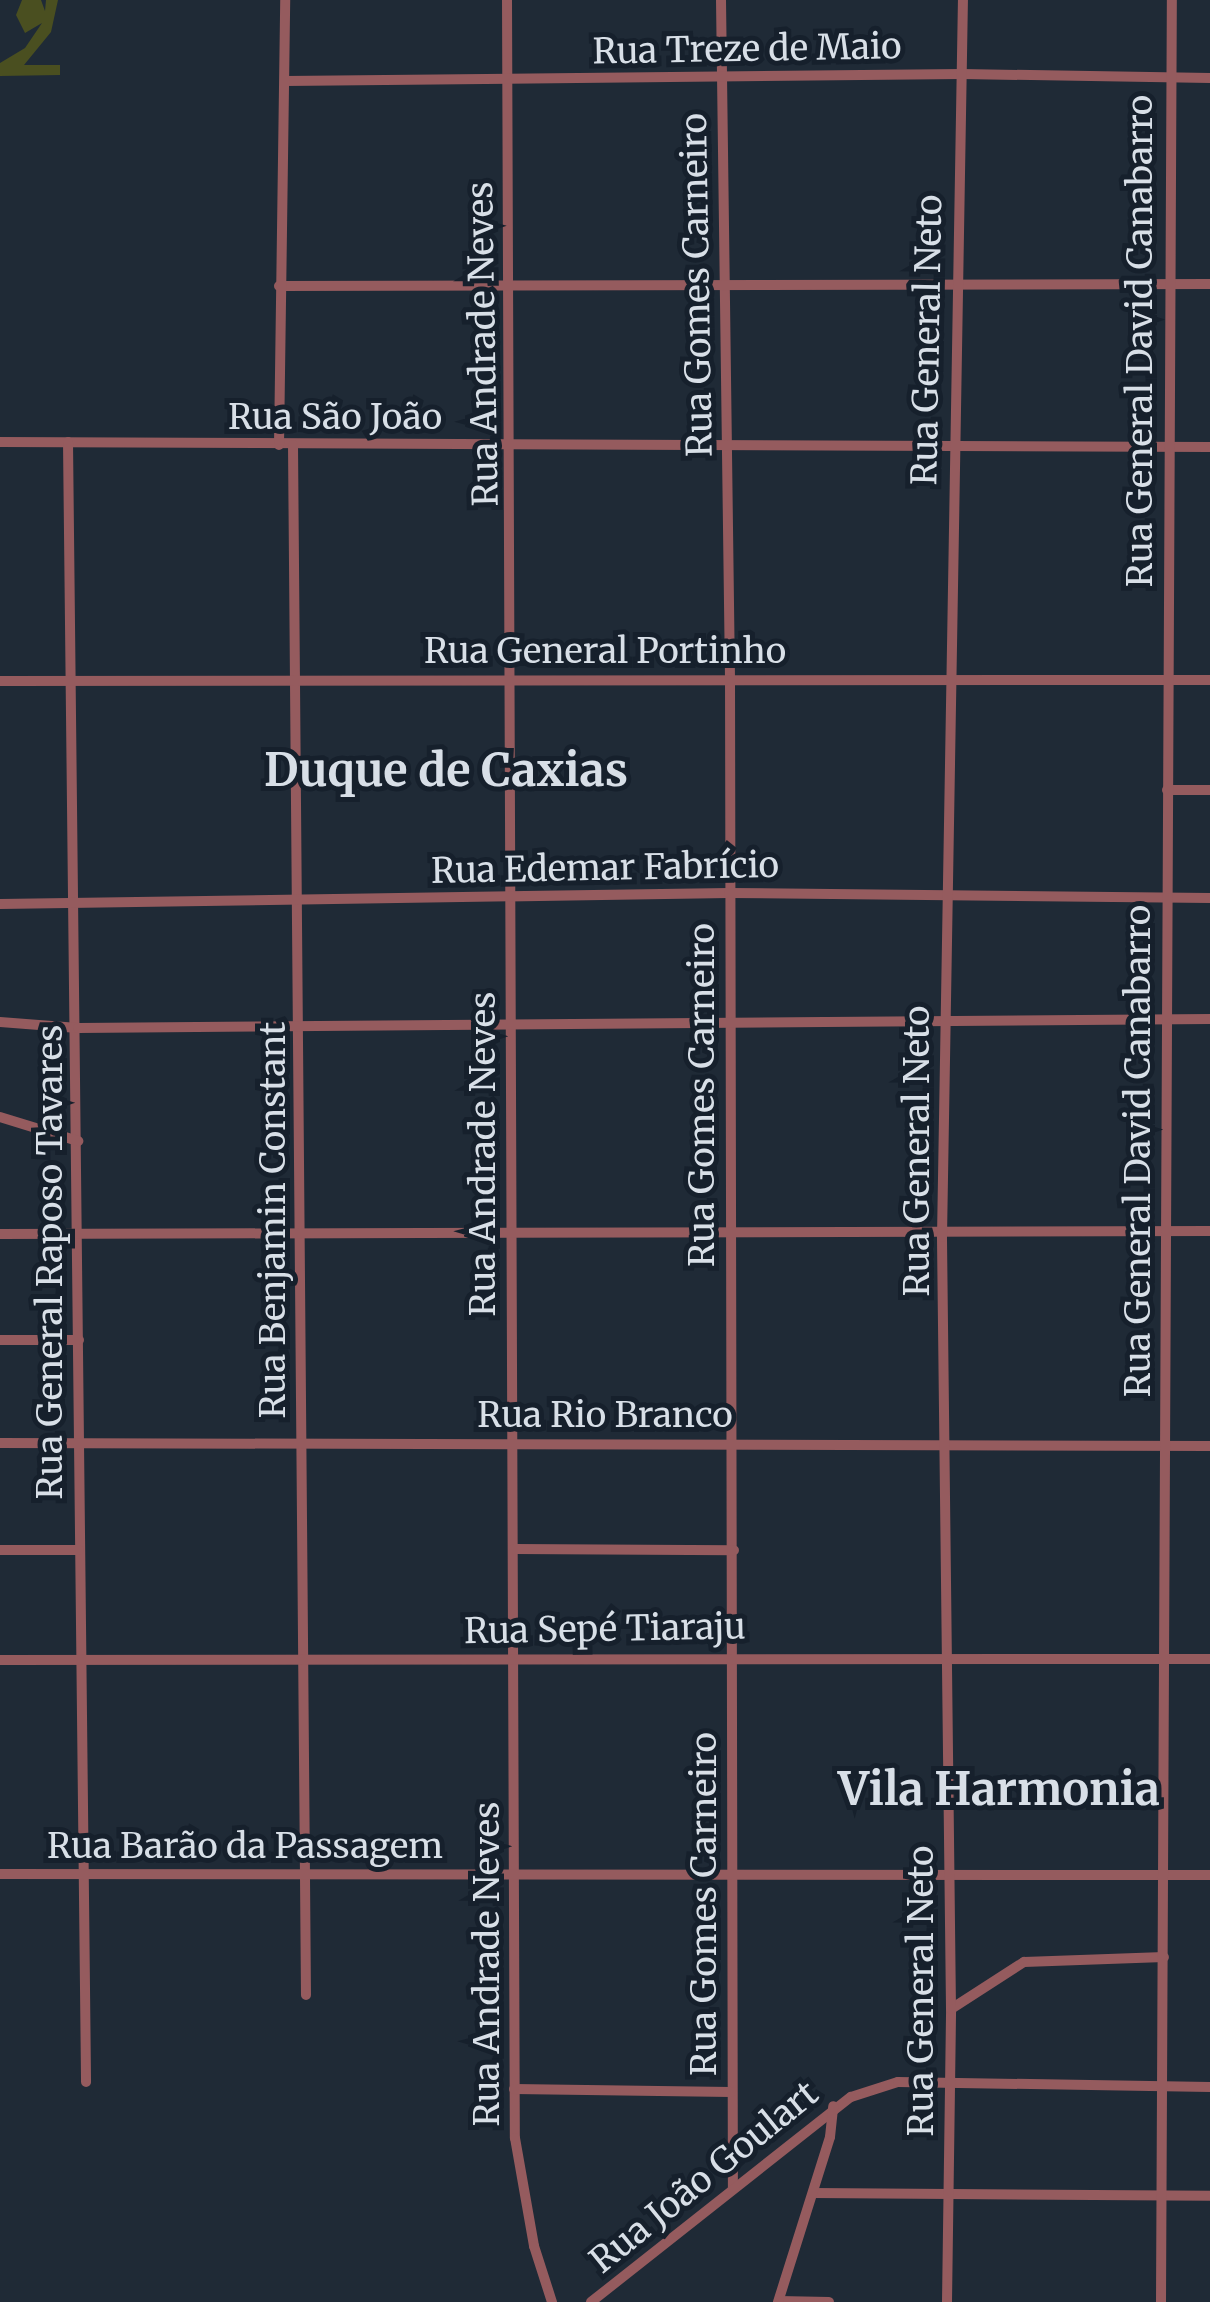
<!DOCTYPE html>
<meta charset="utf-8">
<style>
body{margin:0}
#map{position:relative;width:1210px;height:2302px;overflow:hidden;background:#1f2a36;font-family:Merriweather,serif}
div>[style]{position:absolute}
.green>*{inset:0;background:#4a4f20}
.minor>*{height:10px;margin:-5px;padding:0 5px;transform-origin:5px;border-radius:5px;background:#955b5e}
span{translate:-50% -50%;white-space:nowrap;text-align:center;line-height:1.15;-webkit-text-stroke:10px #16202c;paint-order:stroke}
.street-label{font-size:35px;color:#d8dfe7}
.district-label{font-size:45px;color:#d8dfe7;font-weight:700}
</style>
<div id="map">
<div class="green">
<i style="clip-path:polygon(22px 0,41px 0,45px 11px,46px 0,58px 0,51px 32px,24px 65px,60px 65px,60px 75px,0 76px,0 63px,25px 48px,42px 23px,25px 33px,16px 15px)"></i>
</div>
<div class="minor">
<i style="left:507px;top:0;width:2138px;rotate:89.79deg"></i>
<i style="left:515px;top:2138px;width:110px;rotate:80deg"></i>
<i style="left:534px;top:2246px;width:59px;rotate:72.2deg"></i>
<i style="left:721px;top:0;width:678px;rotate:89.24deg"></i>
<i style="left:730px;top:678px;width:1511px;rotate:89.89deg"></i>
<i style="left:285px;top:81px;width:677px;rotate:-0.59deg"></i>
<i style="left:962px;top:74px;width:248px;rotate:0.9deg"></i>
<i style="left:279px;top:286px;width:931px;rotate:-0.12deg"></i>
<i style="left:0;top:442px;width:1210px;rotate:0.24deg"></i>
<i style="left:68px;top:442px;width:1640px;rotate:89.37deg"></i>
<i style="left:279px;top:445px;width:445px;rotate:-89.2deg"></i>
<i style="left:293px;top:445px;width:1550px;rotate:89.52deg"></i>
<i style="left:0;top:681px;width:1210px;rotate:-0.05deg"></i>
<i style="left:1167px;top:790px;width:43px"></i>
<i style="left:0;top:904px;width:729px;rotate:-0.86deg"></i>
<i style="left:729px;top:893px;width:481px;rotate:0.6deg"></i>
<i style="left:0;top:1022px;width:78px;rotate:4.4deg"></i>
<i style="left:78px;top:1028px;width:1132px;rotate:-0.46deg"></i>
<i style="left:0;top:1117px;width:82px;rotate:17.1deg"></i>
<i style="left:0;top:1234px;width:1210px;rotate:-0.14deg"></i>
<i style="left:0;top:1340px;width:79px"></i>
<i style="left:0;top:1443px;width:1210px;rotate:0.14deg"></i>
<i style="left:514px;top:1549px;width:220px;rotate:0.3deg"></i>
<i style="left:0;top:1550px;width:79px"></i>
<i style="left:0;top:1660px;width:1210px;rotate:-0.05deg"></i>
<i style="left:0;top:1874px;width:1210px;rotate:0.05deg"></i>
<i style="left:951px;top:2009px;width:87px;rotate:-32.8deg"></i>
<i style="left:1024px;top:1962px;width:140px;rotate:-2deg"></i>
<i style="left:514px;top:2089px;width:217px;rotate:0.8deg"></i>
<i style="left:813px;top:2193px;width:397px;rotate:0.4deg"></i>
<i style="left:779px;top:2301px;width:50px;rotate:1.1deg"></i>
<i style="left:591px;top:2302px;width:331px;rotate:-38.3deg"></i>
<i style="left:851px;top:2097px;width:49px;rotate:-17.7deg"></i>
<i style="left:898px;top:2082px;width:312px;rotate:0.9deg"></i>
<i style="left:778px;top:2302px;width:173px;rotate:-72.5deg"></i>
<i style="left:830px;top:2137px;width:31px;rotate:-84deg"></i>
<i style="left:947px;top:2302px;width:293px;rotate:-89.2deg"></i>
<i style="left:951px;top:2009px;width:772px;rotate:-90.67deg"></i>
<i style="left:942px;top:1237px;width:1237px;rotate:-89.03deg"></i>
<i style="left:1161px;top:2302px;width:2302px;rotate:-89.73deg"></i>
</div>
<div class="street-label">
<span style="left:747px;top:49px;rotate:-1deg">Rua Treze de Maio</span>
<span style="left:697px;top:285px;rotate:-91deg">Rua Gomes Carneiro</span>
<span style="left:927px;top:340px;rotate:-89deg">Rua General Neto</span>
<span style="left:1140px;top:341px;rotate:-90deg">Rua General David Canabarro</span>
<span style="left:483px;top:344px;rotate:-91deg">Rua Andrade Neves</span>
<span style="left:335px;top:417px">Rua São João</span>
<span style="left:605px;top:651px">Rua General Portinho</span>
<span style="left:605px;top:868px;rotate:-1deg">Rua Edemar Fabrício</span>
<span style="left:702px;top:1095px;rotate:-90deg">Rua Gomes Carneiro</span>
<span style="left:917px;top:1151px;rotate:-90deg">Rua General Neto</span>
<span style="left:1138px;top:1151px;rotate:-90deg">Rua General David Canabarro</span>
<span style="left:483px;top:1154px;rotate:-90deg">Rua Andrade Neves</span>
<span style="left:273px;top:1220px;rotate:-90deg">Rua Benjamin Constant</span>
<span style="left:50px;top:1262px;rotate:-90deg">Rua General Raposo Tavares</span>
<span style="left:605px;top:1415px">Rua Rio Branco</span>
<span style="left:605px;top:1629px;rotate:-1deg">Rua Sepé Tiaraju</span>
<span style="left:245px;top:1846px">Rua Barão da Passagem</span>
<span style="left:704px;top:1904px;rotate:-90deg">Rua Gomes Carneiro</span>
<span style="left:487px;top:1964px;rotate:-90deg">Rua Andrade Neves</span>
<span style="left:921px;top:1991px;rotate:-90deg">Rua General Neto</span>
<span style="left:704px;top:2177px;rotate:-39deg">Rua João Goulart</span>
</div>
<div class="district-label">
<span style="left:446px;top:771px">Duque de Caxias</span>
<span style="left:999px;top:1790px">Vila Harmonia</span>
</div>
</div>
